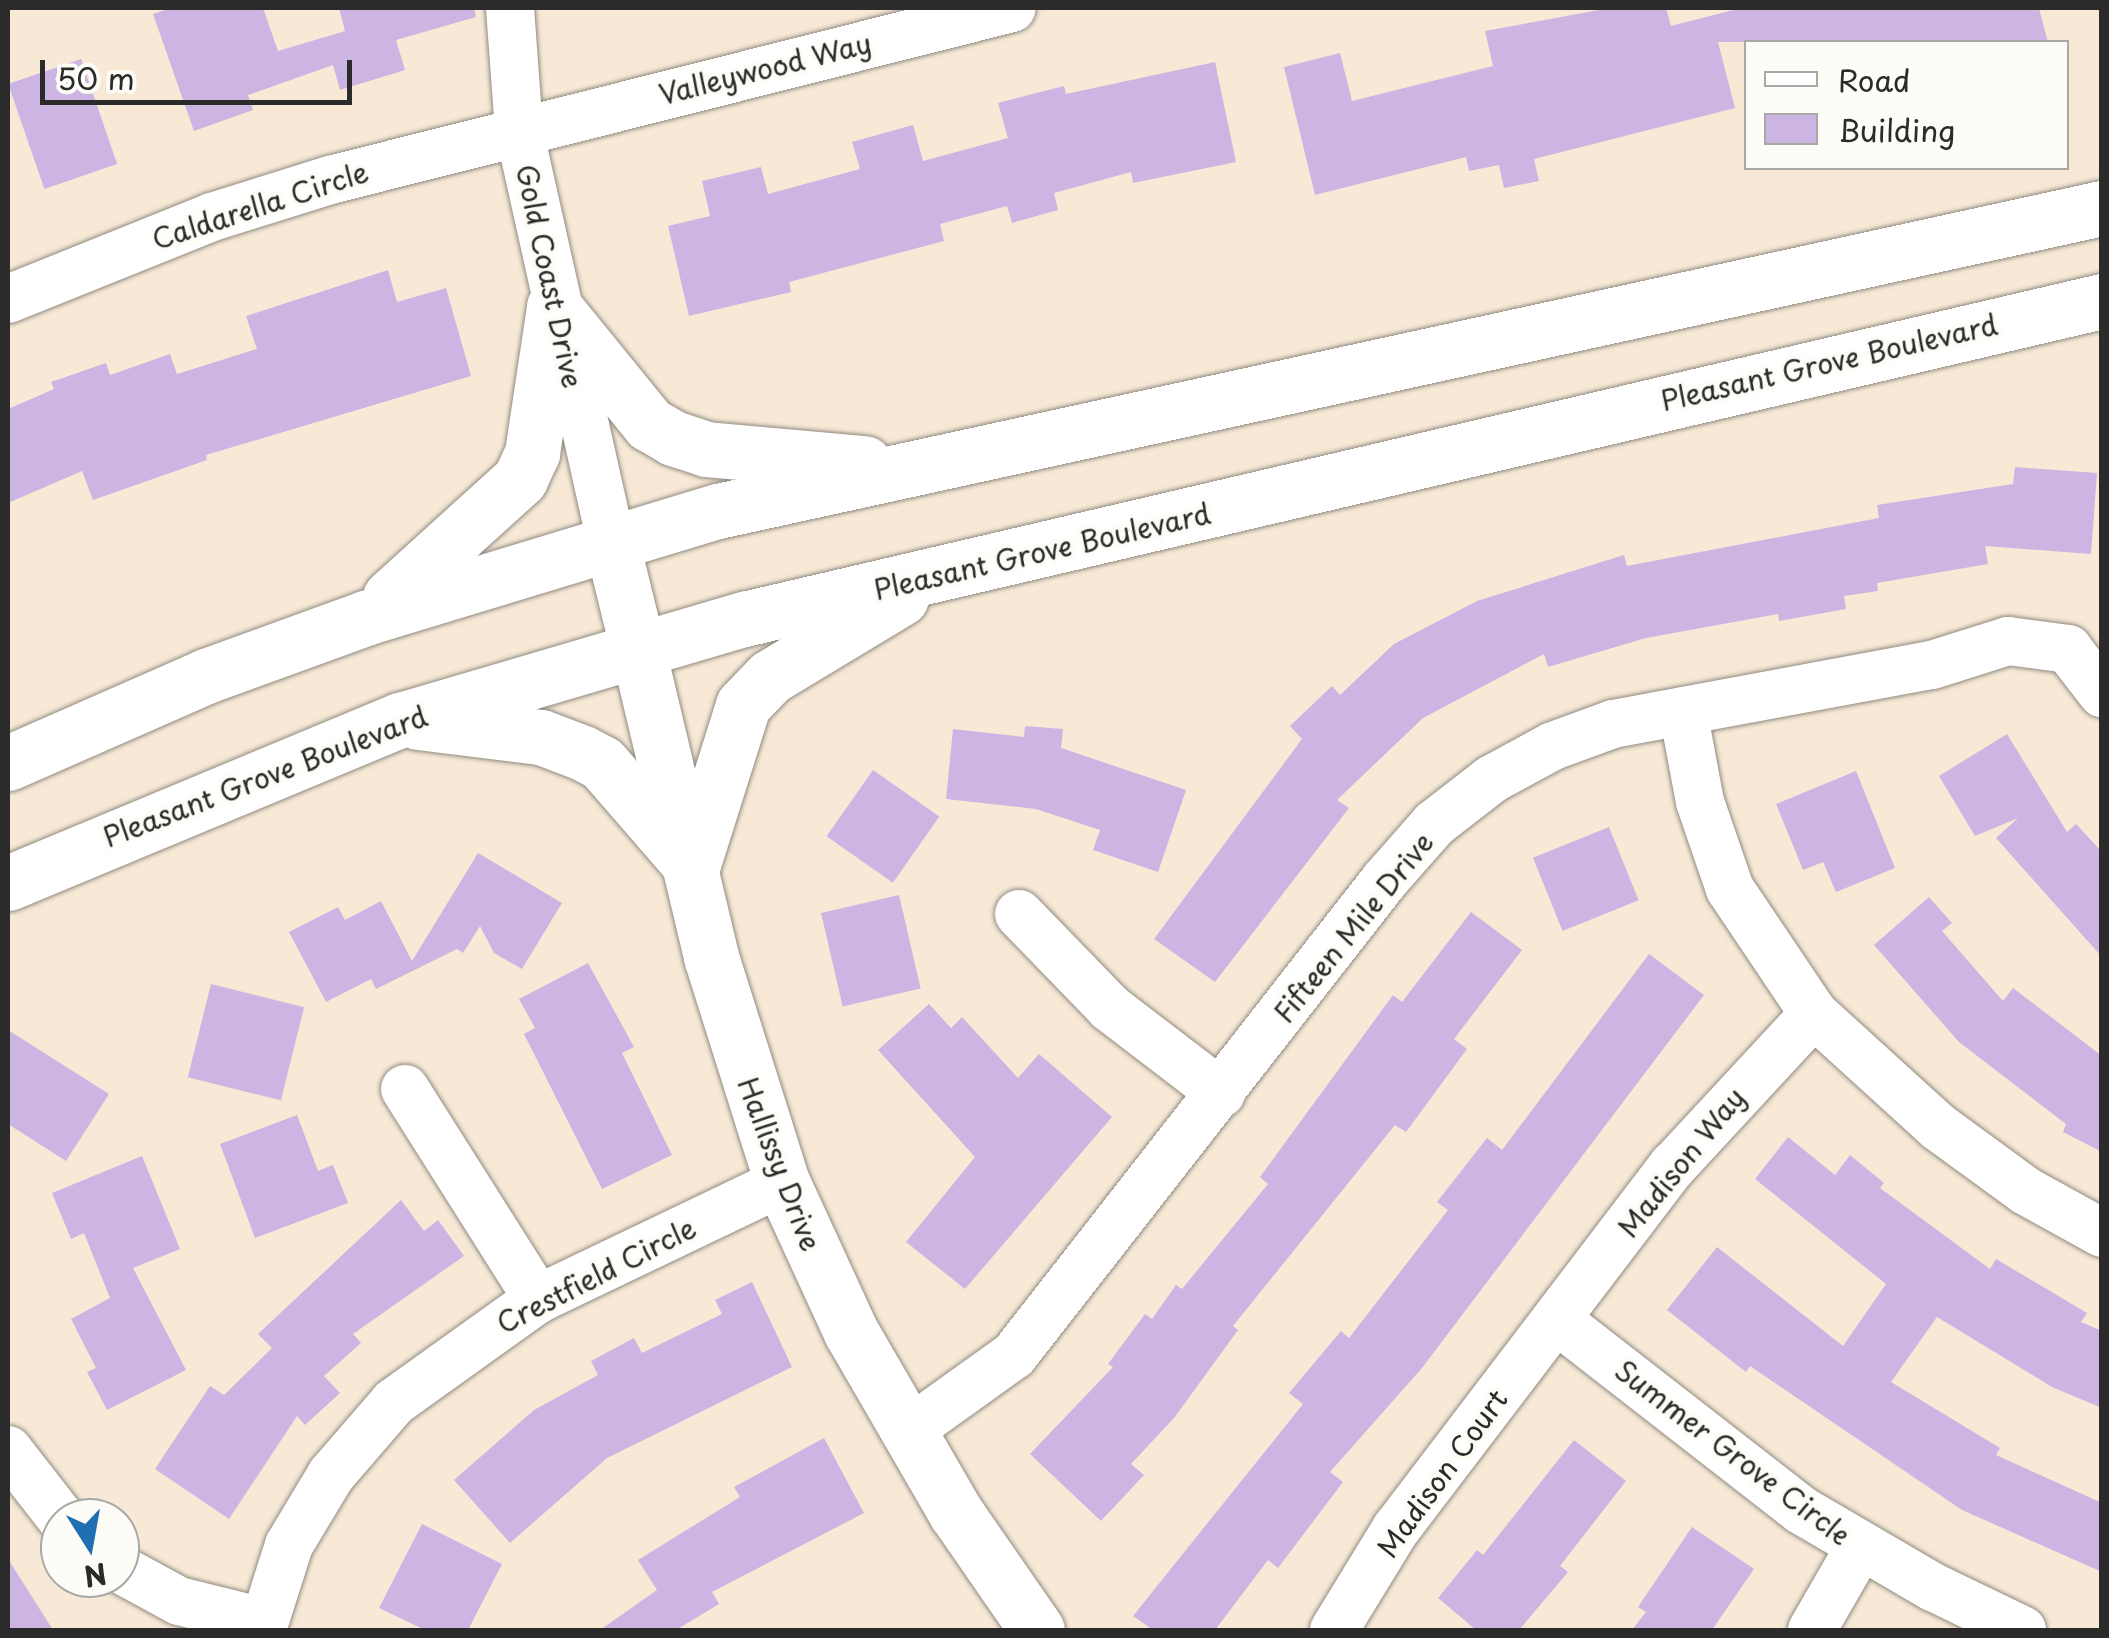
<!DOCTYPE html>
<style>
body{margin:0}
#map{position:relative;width:2109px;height:1638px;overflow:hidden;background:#f7e9d6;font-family:"Playpen Sans",sans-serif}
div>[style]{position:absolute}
.building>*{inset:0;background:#ccb5e3;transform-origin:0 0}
.roads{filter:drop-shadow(0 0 2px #918a80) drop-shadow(0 0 2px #918a80)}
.minor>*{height:48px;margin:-24px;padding:0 24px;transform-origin:24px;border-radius:24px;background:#fff}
.tertiary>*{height:55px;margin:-27.5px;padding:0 27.5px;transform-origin:27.5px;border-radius:27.5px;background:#fff}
.secondary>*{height:55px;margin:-27.5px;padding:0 27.5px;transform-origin:27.5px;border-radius:27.5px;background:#fff}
.primary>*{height:55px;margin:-27.5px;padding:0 27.5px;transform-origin:27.5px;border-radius:27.5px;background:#fff}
span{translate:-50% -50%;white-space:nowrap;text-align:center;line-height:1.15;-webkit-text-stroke:8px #fdfcf7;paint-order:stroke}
.street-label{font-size:28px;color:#2b2b2b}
.frame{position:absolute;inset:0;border:10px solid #2b2b2b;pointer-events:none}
.legend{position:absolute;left:1744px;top:40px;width:325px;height:130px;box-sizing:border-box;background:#fdfcf7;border:2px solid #a9a8a5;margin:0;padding:12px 18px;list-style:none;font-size:30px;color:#2b2b2b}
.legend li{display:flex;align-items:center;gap:20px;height:50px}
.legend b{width:50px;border:2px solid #a9a8a5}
.north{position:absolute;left:40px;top:1498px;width:100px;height:100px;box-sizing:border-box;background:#fdfcf7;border:2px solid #a9a8a5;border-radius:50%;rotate:169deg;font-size:28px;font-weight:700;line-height:40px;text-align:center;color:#2b2b2b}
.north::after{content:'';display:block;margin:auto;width:35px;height:45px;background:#1f6fb2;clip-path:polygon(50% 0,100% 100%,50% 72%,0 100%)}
.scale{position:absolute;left:40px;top:60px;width:312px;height:45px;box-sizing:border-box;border:5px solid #2b2b2b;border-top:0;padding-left:12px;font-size:30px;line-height:35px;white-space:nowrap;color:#2b2b2b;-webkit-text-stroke:8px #fdfcf7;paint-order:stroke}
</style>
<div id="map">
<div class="building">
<i style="clip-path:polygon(171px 8px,263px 8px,278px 51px,345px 31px,339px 8px,474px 8px,476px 17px,396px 40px,405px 70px,340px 90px,333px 65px,248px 95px,253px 110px,194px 131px,153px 14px)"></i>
<i style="clip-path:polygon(1610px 8px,1666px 8px,1671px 26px,1741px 8px,2039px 8px,2048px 42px,1718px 42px,1735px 108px,1534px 159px,1539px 181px,1504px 188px,1499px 165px,1469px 171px,1466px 157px,1315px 195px,1284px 67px,1340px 53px,1352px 101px,1493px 66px,1485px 31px)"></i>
<i style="left:81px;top:59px;width:111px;height:77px;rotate:71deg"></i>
<i style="clip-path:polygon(1215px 62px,1236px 162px,1133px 183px,1131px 172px,1054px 193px,1058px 210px,1012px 223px,1007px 206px,940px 224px,944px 241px,789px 282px,791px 292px,689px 316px,668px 226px,710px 216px,702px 181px,761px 167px,768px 194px,860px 169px,852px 142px,913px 125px,923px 161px,1008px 138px,998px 103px,1064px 86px,1066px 94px)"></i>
<i style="clip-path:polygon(388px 270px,397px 302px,446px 288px,471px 376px,206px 455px,207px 460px,93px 500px,82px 471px,8px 503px,8px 409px,54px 389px,51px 382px,106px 363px,110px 375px,170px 354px,177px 374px,257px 349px,246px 316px)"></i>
<i style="clip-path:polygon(2015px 467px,2097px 473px,2091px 554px,1985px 546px,1988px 564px,1877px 583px,1878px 591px,1844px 596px,1846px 609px,1779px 621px,1778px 614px,1646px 638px,1548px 667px,1544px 654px,1423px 718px,1337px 800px,1349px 808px,1215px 982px,1154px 939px,1302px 739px,1290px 726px,1332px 686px,1340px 695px,1394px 644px,1477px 601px,1624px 555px,1627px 566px,1879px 518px,1877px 505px,2013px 484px)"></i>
<i style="clip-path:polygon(1025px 726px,1063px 729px,1061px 748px,1186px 790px,1158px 872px,1093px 850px,1100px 830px,1036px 809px,946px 799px,953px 729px,1024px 737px)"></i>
<i style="clip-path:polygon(2007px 734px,2067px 832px,2076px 824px,2102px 852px,2102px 957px,1996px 838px,2018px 818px,1975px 836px,1939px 776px)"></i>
<i style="left:873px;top:770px;width:81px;height:81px;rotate:35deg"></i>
<i style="clip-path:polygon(1856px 771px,1895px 868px,1836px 892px,1823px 862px,1803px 870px,1776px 804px)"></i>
<i style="left:1609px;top:827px;width:79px;height:82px;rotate:68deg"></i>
<i style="clip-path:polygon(478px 853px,562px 903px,522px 969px,494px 953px,480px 926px,463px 953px,457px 949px,376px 989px,371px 979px,326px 1002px,289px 932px,338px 907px,345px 920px,381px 901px,412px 961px)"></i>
<i style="left:899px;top:895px;width:96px;height:80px;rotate:77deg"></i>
<i style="clip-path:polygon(1929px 897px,1952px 923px,1942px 931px,2003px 1001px,2013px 988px,2102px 1056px,2102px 1152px,2063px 1132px,2066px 1124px,1959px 1042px,1874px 945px)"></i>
<i style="clip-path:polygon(1471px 912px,1522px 950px,1454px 1039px,1467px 1049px,1406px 1132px,1395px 1125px,1233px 1326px,1238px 1330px,1174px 1418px,1131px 1464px,1144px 1475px,1101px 1521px,1030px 1454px,1113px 1367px,1108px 1364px,1145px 1314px,1152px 1319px,1176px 1285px,1182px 1289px,1268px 1184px,1260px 1177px,1393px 995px,1402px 1002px)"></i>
<i style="clip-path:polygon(1649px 954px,1704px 995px,1422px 1368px,1330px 1472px,1343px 1482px,1278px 1568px,1268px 1560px,1215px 1630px,1153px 1630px,1133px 1616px,1303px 1404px,1289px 1393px,1341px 1331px,1349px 1338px,1448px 1210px,1437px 1202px,1487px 1138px,1502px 1150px)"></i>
<i style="clip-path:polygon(588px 963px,634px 1047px,622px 1053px,672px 1155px,602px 1189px,524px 1034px,535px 1028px,519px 999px)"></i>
<i style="left:211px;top:984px;width:96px;height:96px;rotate:14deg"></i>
<i style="clip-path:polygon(929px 1004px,951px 1028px,962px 1017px,1018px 1078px,1039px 1054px,1112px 1117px,965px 1289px,906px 1242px,975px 1157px,878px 1050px)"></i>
<i style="clip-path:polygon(8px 1030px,109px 1094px,66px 1161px,8px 1124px)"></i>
<i style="clip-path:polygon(297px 1115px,318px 1171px,333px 1165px,348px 1203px,255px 1238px,220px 1144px)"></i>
<i style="clip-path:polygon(1788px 1137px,1835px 1175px,1850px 1155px,1884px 1183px,1880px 1188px,1990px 1269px,1996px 1259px,2087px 1313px,2081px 1322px,2102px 1331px,2102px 1408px,2052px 1387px,1937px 1317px,1891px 1382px,2000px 1448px,1996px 1455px,2102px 1503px,2102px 1572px,1962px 1510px,1750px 1366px,1746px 1372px,1667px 1310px,1717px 1247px,1843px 1346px,1886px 1284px,1755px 1179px)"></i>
<i style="clip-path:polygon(142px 1156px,180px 1249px,133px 1268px,186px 1370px,107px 1410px,87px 1372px,96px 1368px,71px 1319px,110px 1298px,84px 1233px,71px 1239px,52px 1193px)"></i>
<i style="clip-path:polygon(401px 1200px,424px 1231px,438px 1220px,464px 1256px,353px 1334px,361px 1343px,324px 1376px,340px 1393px,305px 1425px,297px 1416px,229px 1519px,155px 1469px,210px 1386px,224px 1395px,272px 1348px,258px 1334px)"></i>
<i style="clip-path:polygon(752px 1282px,792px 1367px,607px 1458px,510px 1543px,454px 1480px,534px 1410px,598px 1375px,591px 1361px,634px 1338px,642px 1353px,722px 1314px,715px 1300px)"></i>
<i style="clip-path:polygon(824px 1438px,864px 1513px,712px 1592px,719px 1604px,676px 1630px,600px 1630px,657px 1590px,638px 1560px,740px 1497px,734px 1487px)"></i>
<i style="clip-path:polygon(1574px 1440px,1626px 1481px,1560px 1566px,1568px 1572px,1519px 1630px,1476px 1630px,1438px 1598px,1477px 1550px,1483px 1555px)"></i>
<i style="clip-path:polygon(422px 1524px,502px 1564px,468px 1630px,425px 1630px,379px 1608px)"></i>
<i style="clip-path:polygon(1692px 1527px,1754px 1569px,1712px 1630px,1632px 1630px,1646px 1612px,1638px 1607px)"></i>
<i style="clip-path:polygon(8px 1559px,53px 1630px,8px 1630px)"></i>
</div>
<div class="roads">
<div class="minor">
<i style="left:510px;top:8px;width:122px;rotate:85.8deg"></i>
<i style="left:519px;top:130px;width:420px;rotate:77.4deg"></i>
<i style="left:8px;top:299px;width:220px;rotate:-21.9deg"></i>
<i style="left:212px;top:217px;width:124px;rotate:-17.4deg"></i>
<i style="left:330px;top:180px;width:703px;rotate:-14.15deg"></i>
<i style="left:1683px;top:711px;width:93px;rotate:79.4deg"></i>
<i style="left:1700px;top:802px;width:92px;rotate:71deg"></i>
<i style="left:1730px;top:889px;width:151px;rotate:56.1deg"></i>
<i style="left:1814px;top:1014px;width:166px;rotate:42.3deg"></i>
<i style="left:1937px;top:1126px;width:110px;rotate:36.1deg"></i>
<i style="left:2026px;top:1191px;width:87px;rotate:28.9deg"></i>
<i style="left:1019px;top:914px;width:131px;rotate:45.9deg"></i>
<i style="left:1110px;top:1008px;width:140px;rotate:37.4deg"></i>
<i style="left:405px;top:1089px;width:249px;rotate:57.7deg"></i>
<i style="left:1557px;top:1320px;width:309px;rotate:37.9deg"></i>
<i style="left:1801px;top:1510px;width:153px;rotate:30.3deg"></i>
<i style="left:1933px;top:1587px;width:99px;rotate:25.8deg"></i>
<i style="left:908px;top:1431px;width:130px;rotate:-35.6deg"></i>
<i style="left:1014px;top:1355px;width:601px;rotate:-52.02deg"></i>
<i style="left:1384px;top:881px;width:76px;rotate:-48.7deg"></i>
<i style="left:1434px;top:824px;width:73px;rotate:-37.8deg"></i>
<i style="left:1492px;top:779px;width:69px;rotate:-28.4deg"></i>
<i style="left:1553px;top:746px;width:64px;rotate:-20.1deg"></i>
<i style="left:1613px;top:724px;width:324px;rotate:-10.5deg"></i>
<i style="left:1932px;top:665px;width:80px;rotate:-17.5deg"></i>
<i style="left:2008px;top:641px;width:61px;rotate:7.6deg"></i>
<i style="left:2068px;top:649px;width:56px;rotate:52.3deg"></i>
<i style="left:8px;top:1450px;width:86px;rotate:52.1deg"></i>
<i style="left:120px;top:1569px;width:67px;rotate:28.5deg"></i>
<i style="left:179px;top:1601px;width:87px;rotate:14deg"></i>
<i style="left:262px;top:1630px;width:89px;rotate:-72.4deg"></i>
<i style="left:289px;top:1545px;width:82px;rotate:-59deg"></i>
<i style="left:331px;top:1475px;width:96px;rotate:-49.2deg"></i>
<i style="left:394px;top:1402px;width:177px;rotate:-35.6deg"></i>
<i style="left:538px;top:1299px;width:271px;rotate:-25.6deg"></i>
<i style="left:1334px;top:1630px;width:119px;rotate:-58.5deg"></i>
<i style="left:1396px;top:1529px;width:457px;rotate:-52.7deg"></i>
<i style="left:1673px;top:1166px;width:207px;rotate:-47.2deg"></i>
<i style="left:1812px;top:1630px;width:96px;rotate:-60deg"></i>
</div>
<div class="tertiary">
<i style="left:638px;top:650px;width:316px;rotate:76.6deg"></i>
<i style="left:711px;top:957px;width:236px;rotate:72.5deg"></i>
<i style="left:782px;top:1182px;width:165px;rotate:65.3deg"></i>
<i style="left:851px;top:1332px;width:209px;rotate:59.9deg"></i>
<i style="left:956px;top:1513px;width:142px;rotate:55.3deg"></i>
</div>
<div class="secondary">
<i style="left:611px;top:540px;width:113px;rotate:76.2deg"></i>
</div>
<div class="primary">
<i style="left:554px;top:307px;width:151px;rotate:50.9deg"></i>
<i style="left:649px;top:424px;width:28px;rotate:30deg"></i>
<i style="left:673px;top:438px;width:35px;rotate:18deg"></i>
<i style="left:706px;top:449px;width:159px;rotate:5.1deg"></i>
<i style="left:390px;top:597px;width:176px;rotate:-42.2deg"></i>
<i style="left:520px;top:479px;width:29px;rotate:-65deg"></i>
<i style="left:532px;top:453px;width:148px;rotate:-81.4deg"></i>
<i style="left:418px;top:722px;width:124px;rotate:7deg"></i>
<i style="left:541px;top:737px;width:45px;rotate:20.9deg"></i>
<i style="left:583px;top:753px;width:21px;rotate:28deg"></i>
<i style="left:602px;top:763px;width:138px;rotate:49.1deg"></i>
<i style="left:8px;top:763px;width:216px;rotate:-23.7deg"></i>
<i style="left:206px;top:676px;width:169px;rotate:-20deg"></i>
<i style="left:365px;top:618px;width:369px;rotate:-16.9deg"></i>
<i style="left:718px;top:511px;width:1417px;rotate:-12.35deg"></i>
<i style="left:692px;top:867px;width:170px;rotate:-72.5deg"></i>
<i style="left:743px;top:705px;width:39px;rotate:-46deg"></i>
<i style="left:770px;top:677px;width:153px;rotate:-31.1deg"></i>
<i style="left:8px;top:883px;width:425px;rotate:-22.6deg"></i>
<i style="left:400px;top:720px;width:359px;rotate:-16.4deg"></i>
<i style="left:744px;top:619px;width:1395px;rotate:-13.18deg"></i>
</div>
</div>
<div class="street-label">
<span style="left:765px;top:68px;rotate:-14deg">Valleywood Way</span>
<span style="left:260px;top:205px;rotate:-18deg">Caldarella Circle</span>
<span style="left:550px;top:276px;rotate:78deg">Gold Coast Drive</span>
<span style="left:1829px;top:362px;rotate:-13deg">Pleasant Grove Boulevard</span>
<span style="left:1042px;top:551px;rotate:-13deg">Pleasant Grove Boulevard</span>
<span style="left:265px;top:776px;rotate:-21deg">Pleasant Grove Boulevard</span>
<span style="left:1353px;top:927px;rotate:-51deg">Fifteen Mile Drive</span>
<span style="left:1681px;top:1162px;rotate:-51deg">Madison Way</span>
<span style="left:780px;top:1164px;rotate:69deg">Hallissy Drive</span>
<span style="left:596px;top:1275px;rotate:-27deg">Crestfield Circle</span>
<span style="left:1733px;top:1452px;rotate:37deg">Summer Grove Circle</span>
<span style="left:1442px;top:1473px;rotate:-54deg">Madison Court</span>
</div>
<div class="frame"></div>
<ul class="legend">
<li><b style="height:12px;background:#fff"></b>Road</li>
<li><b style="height:28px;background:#ccb5e3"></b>Building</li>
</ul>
<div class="north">N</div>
<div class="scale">50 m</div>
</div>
